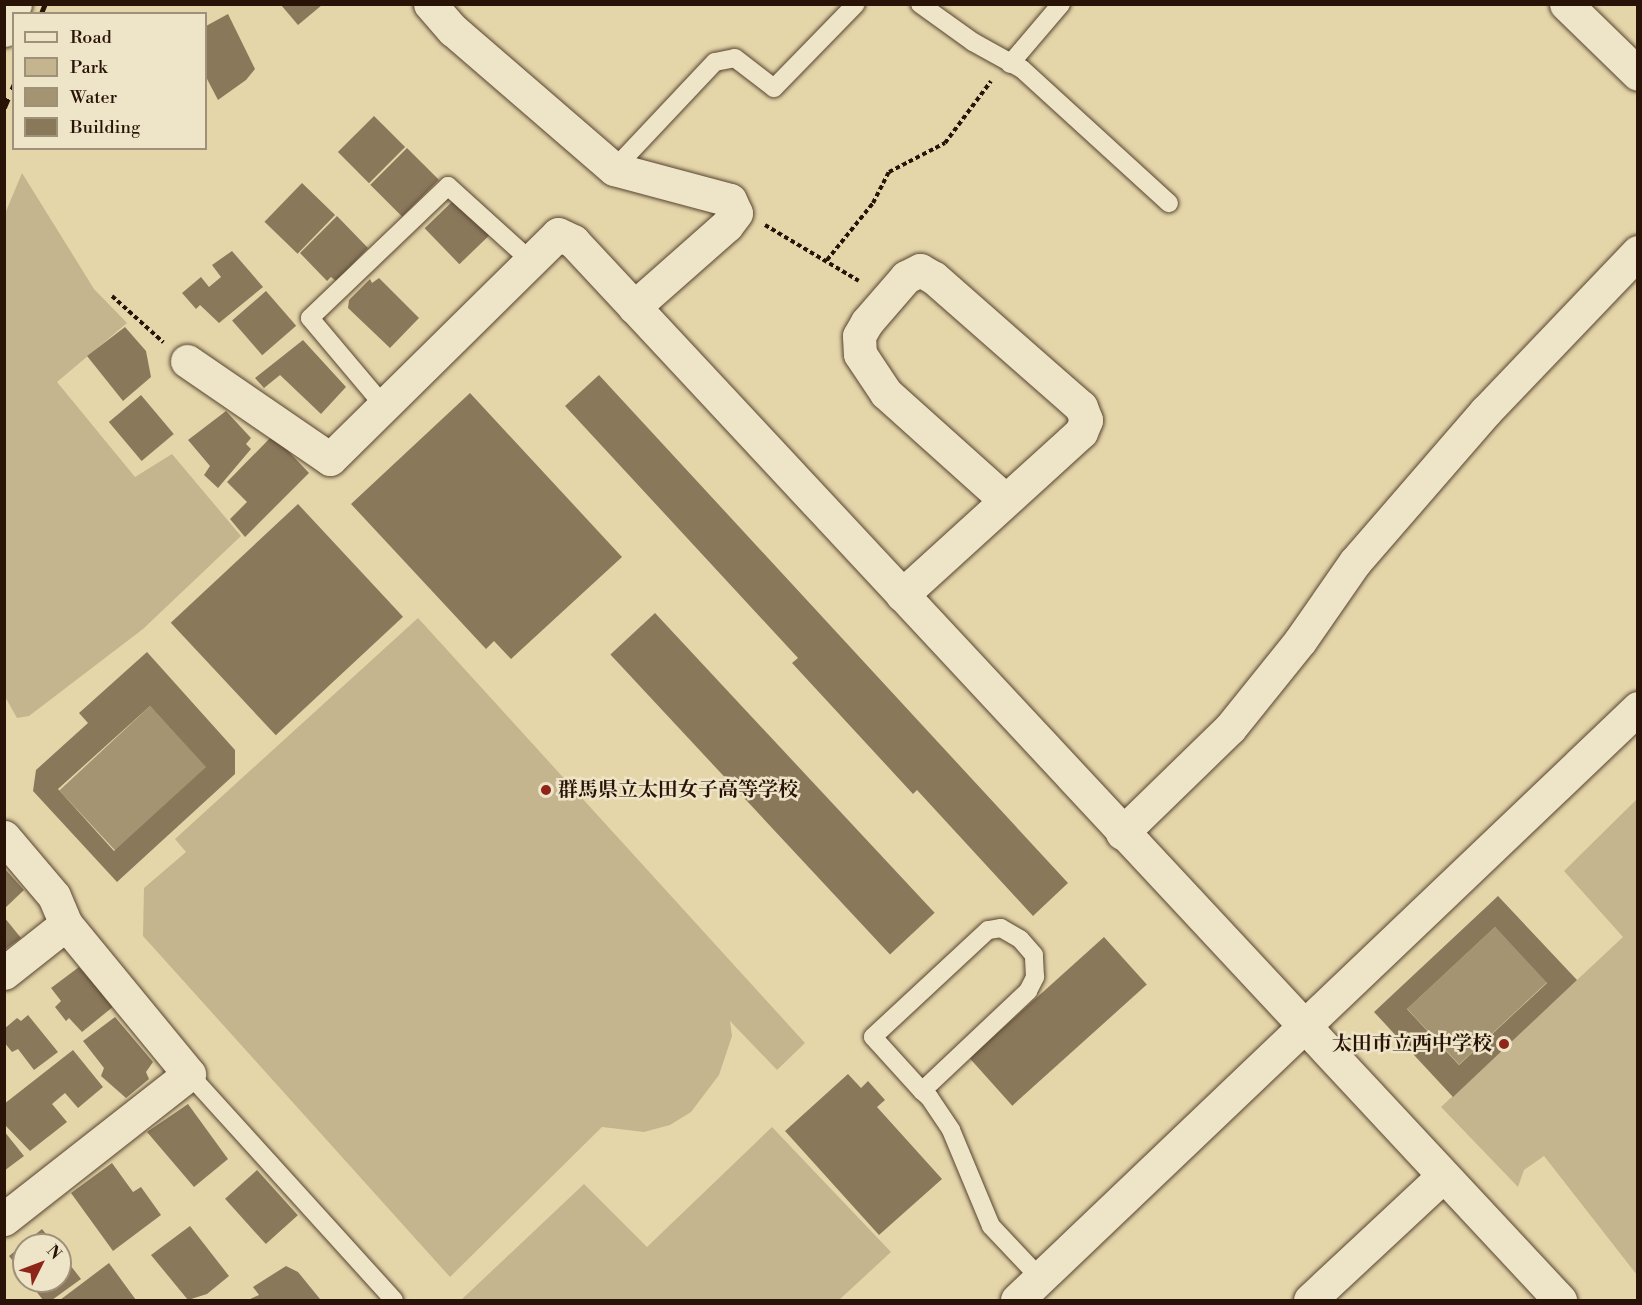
<!DOCTYPE html>
<meta charset="utf-8">
<style>
body{margin:0}
#map{position:relative;width:1642px;height:1305px;overflow:hidden;background:#e5d6aa;font-family:"Libre Bodoni","Noto Serif JP",serif}
div>[style]{position:absolute}
.green>*{inset:0;background:#c5b58e}
.water>*{inset:0;background:#a59472;transform-origin:0 0}
.building>*{inset:0;background:#8a785b;transform-origin:0 0}
.path>*{height:4px;margin-top:-2px;transform-origin:0;background:repeating-linear-gradient(90deg,#281306 0 4.5px,transparent 0 7.5px)}
.roads{filter:drop-shadow(0 0 2px #57442f) drop-shadow(0 0 2px #57442f)}
.service>*{height:18px;margin:-9px;padding:0 9px;transform-origin:9px;border-radius:9px;background:#eee4c8}
.minor>*{height:33px;margin:-16.5px;padding:0 16.5px;transform-origin:16.5px;border-radius:16.5px;background:#eee4c8}
.tertiary>*{height:33px;margin:-16.5px;padding:0 16.5px;transform-origin:16.5px;border-radius:16.5px;background:#eee4c8}
.rail>*{height:4.5px;margin-top:-2.25px;transform-origin:0;background:repeating-linear-gradient(90deg,#281306 0 10px,transparent 0 20px)}
.dots>*{width:16px;height:16px;translate:-50% -50%;box-sizing:border-box;border:3px solid #eee4c8;border-radius:50%}
span{translate:-50% -50%;white-space:nowrap;text-align:center;line-height:1.15;-webkit-text-stroke:5px #eee4c8;paint-order:stroke}
.poi-label{font-size:20px;color:#281306;font-weight:700}
.left{translate:0 -50%;text-align:left}
.right{translate:-100% -50%;text-align:right}
.frame{position:absolute;inset:0;border:6px solid #281306;pointer-events:none}
.legend{position:absolute;left:12px;top:12px;width:195px;height:138px;box-sizing:border-box;background:#eee4c8;border:2px solid #9f907a;margin:0;padding:8px 10px;list-style:none;font-size:18px;color:#281306}
.legend li{display:flex;align-items:center;gap:12px;height:30px}
.legend b{width:30px;border:2px solid #9f907a}
.north{position:absolute;left:12px;top:1233px;width:60px;height:60px;box-sizing:border-box;background:#eee4c8;border:2px solid #9f907a;border-radius:50%;rotate:48deg;font-size:16px;font-weight:700;line-height:24px;text-align:center;color:#281306}
.north::after{content:'';display:block;margin:auto;width:21px;height:27px;background:#8f2418;clip-path:polygon(50% 0,100% 100%,50% 72%,0 100%)}
</style>
<div id="map">
<div class="green">
<i style="clip-path:polygon(22px 173px,94px 289px,127px 323px,57px 382px,135px 477px,172px 454px,241px 536px,143px 629px,29px 716px,17px 718px,4px 695px,4px 216px)"></i>
<i style="clip-path:polygon(418px 618px,805px 1043px,777px 1070px,730px 1021px,732px 1036px,719px 1075px,691px 1112px,670px 1125px,644px 1132px,602px 1127px,450px 1277px,143px 936px,144px 888px,186px 852px,175px 839px)"></i>
<i style="clip-path:polygon(1637px 799px,1637px 1275px,1544px 1156px,1524px 1170px,1518px 1187px,1441px 1107px,1623px 937px,1564px 871px)"></i>
<i style="clip-path:polygon(772px 1127px,891px 1252px,839px 1300px,461px 1300px,584px 1184px,647px 1247px)"></i>
</div>
<div class="water">
<i style="left:150px;top:706px;width:83px;height:124px;rotate:47deg"></i>
<i style="left:1495px;top:927px;width:76px;height:120px;rotate:47deg"></i>
</div>
<div class="building">
<i style="clip-path:polygon(281px 5px,322px 5px,298px 25px)"></i>
<i style="clip-path:polygon(228px 14px,255px 69px,246px 80px,218px 100px,206px 77px,206px 26px)"></i>
<i style="left:374px;top:116px;width:44px;height:51px;rotate:45deg"></i>
<i style="left:407px;top:148px;width:45px;height:52px;rotate:45deg"></i>
<i style="left:302px;top:183px;width:46px;height:54px;rotate:44deg"></i>
<i style="left:457px;top:197px;width:50px;height:45px;rotate:46deg"></i>
<i style="clip-path:polygon(337px 216px,368px 248px,336px 281px,331px 277px,327px 281px,300px 253px)"></i>
<i style="clip-path:polygon(232px 251px,263px 287px,219px 323px,200px 305px,196px 309px,182px 293px,201px 277px,209px 287px,221px 277px,212px 265px)"></i>
<i style="clip-path:polygon(379px 278px,419px 318px,390px 348px,348px 308px,349px 300px,370px 279px,372px 283px)"></i>
<i style="left:266px;top:291px;width:46px;height:45px;rotate:49deg"></i>
<i style="clip-path:polygon(125px 327px,146px 351px,151px 377px,123px 401px,87px 356px)"></i>
<i style="clip-path:polygon(303px 340px,346px 387px,321px 414px,280px 375px,264px 388px,255px 378px)"></i>
<i style="clip-path:polygon(599px 375px,1068px 883px,1033px 916px,917px 790px,913px 794px,792px 663px,798px 658px,565px 406px)"></i>
<i style="clip-path:polygon(470px 393px,622px 557px,511px 659px,494px 641px,486px 649px,351px 504px)"></i>
<i style="left:141px;top:395px;width:51px;height:42px;rotate:50deg"></i>
<i style="clip-path:polygon(226px 411px,251px 438px,246px 444px,251px 449px,218px 488px,204px 475px,210px 466px,188px 440px)"></i>
<i style="clip-path:polygon(273px 435px,309px 473px,245px 537px,230px 519px,247px 502px,227px 482px)"></i>
<i style="left:298px;top:504px;width:154px;height:174px;rotate:47deg"></i>
<i style="left:655px;top:613px;width:410px;height:61px;rotate:47deg"></i>
<i style="clip-path:polygon(evenodd,147px 652px,235px 750px,235px 774px,117px 882px,33px 791px,36px 770px,88px 723px,79px 713px,147px 652px,150px 706px,206px 767px,114px 851px,58px 789px,150px 706px)"></i>
<i style="clip-path:polygon(4px 868px,24px 890px,4px 909px)"></i>
<i style="clip-path:polygon(evenodd,1498px 896px,1577px 980px,1453px 1097px,1374px 1012px,1498px 896px,1495px 927px,1547px 983px,1459px 1065px,1407px 1009px,1495px 927px)"></i>
<i style="clip-path:polygon(4px 917px,21px 938px,4px 950px)"></i>
<i style="left:1104px;top:937px;width:64px;height:181px;rotate:48deg"></i>
<i style="clip-path:polygon(79px 967px,114px 1006px,82px 1032px,69px 1018px,66px 1021px,55px 1007px,61px 1001px,51px 988px)"></i>
<i style="clip-path:polygon(28px 1015px,58px 1052px,34px 1070px,18px 1049px,12px 1052px,4px 1042px,4px 1029px,17px 1018px,21px 1021px)"></i>
<i style="clip-path:polygon(115px 1017px,153px 1062px,146px 1072px,149px 1079px,126px 1098px,101px 1076px,104px 1068px,83px 1041px)"></i>
<i style="clip-path:polygon(73px 1050px,103px 1087px,78px 1108px,65px 1093px,52px 1104px,67px 1122px,30px 1151px,4px 1124px,4px 1104px)"></i>
<i style="clip-path:polygon(848px 1074px,861px 1088px,868px 1081px,885px 1100px,877px 1107px,942px 1179px,879px 1235px,785px 1131px)"></i>
<i style="clip-path:polygon(188px 1104px,228px 1159px,194px 1187px,147px 1132px)"></i>
<i style="clip-path:polygon(4px 1131px,24px 1156px,4px 1171px)"></i>
<i style="clip-path:polygon(112px 1163px,133px 1192px,141px 1187px,161px 1215px,113px 1251px,71px 1193px)"></i>
<i style="left:257px;top:1170px;width:61px;height:43px;rotate:48deg"></i>
<i style="clip-path:polygon(190px 1226px,229px 1276px,207px 1294px,188px 1300px,151px 1255px)"></i>
<i style="clip-path:polygon(42px 1229px,55px 1245px,24px 1245px,24px 1275px,9px 1256px)"></i>
<i style="clip-path:polygon(60px 1252px,81px 1279px,52px 1300px,43px 1300px,28px 1281px,60px 1281px)"></i>
<i style="clip-path:polygon(109px 1263px,136px 1300px,60px 1300px)"></i>
<i style="clip-path:polygon(286px 1266px,298px 1272px,320px 1299px,248px 1300px,259px 1295px,253px 1287px)"></i>
</div>
<div class="path">
<i style="left:765px;top:225px;width:109px;rotate:30.8deg"></i>
<i style="left:827px;top:260px;width:73px;rotate:-51.1deg"></i>
<i style="left:873px;top:203px;width:35px;rotate:-63deg"></i>
<i style="left:889px;top:172px;width:63px;rotate:-27.4deg"></i>
<i style="left:945px;top:143px;width:77px;rotate:-53.4deg"></i>
<i style="left:112px;top:296px;width:69px;rotate:42deg"></i>
</div>
<div class="roads">
<div class="service">
<i style="left:920px;top:4px;width:65px;rotate:35.6deg"></i>
<i style="left:973px;top:42px;width:56px;rotate:28.9deg"></i>
<i style="left:1022px;top:69px;width:199px;rotate:42.4deg"></i>
<i style="left:1010px;top:64px;width:79px;rotate:-49.6deg"></i>
<i style="left:614px;top:169px;width:147px;rotate:-46.7deg"></i>
<i style="left:715px;top:62px;width:20px;rotate:-11deg"></i>
<i style="left:735px;top:58px;width:49px;rotate:37.6deg"></i>
<i style="left:774px;top:88px;width:117px;rotate:-45.7deg"></i>
<i style="left:384px;top:406px;width:115px;rotate:-130.1deg"></i>
<i style="left:310px;top:318px;width:191px;rotate:-43.7deg"></i>
<i style="left:448px;top:186px;width:112px;rotate:42.1deg"></i>
<i style="left:189px;top:1074px;width:305px;rotate:47.8deg"></i>
<i style="left:922px;top:1091px;width:146px;rotate:-43.3deg"></i>
<i style="left:1028px;top:991px;width:16px;rotate:-63deg"></i>
<i style="left:1035px;top:977px;width:22px;rotate:-93deg"></i>
<i style="left:1034px;top:955px;width:21px;rotate:-131deg"></i>
<i style="left:1020px;top:939px;width:22px;rotate:-150deg"></i>
<i style="left:1001px;top:928px;width:13px;rotate:171deg"></i>
<i style="left:988px;top:930px;width:157px;rotate:137.1deg"></i>
<i style="left:873px;top:1037px;width:73px;rotate:47.8deg"></i>
<i style="left:922px;top:1091px;width:9px;rotate:41deg"></i>
<i style="left:929px;top:1097px;width:40px;rotate:56deg"></i>
<i style="left:951px;top:1130px;width:104px;rotate:67.4deg"></i>
<i style="left:991px;top:1226px;width:71px;rotate:46.7deg"></i>
</div>
<div class="minor">
<i style="left:430px;top:4px;width:35px;rotate:49deg"></i>
<i style="left:453px;top:30px;width:213px;rotate:40.8deg"></i>
<i style="left:614px;top:169px;width:120px;rotate:15deg"></i>
<i style="left:730px;top:200px;width:14px;rotate:65deg"></i>
<i style="left:736px;top:213px;width:15px;rotate:127deg"></i>
<i style="left:727px;top:225px;width:124px;rotate:138.6deg"></i>
<i style="left:1566px;top:4px;width:100px;rotate:44.2deg"></i>
<i style="left:4px;top:30px;width:28px;rotate:-67deg"></i>
<i style="left:187px;top:361px;width:173px;rotate:34.4deg"></i>
<i style="left:330px;top:459px;width:320px;rotate:-44.6deg"></i>
<i style="left:558px;top:234px;width:17px;rotate:25deg"></i>
<i style="left:573px;top:241px;width:1448px;rotate:47.02deg"></i>
<i style="left:902px;top:595px;width:242px;rotate:-42.3deg"></i>
<i style="left:1081px;top:432px;width:13px;rotate:-67deg"></i>
<i style="left:1086px;top:420px;width:14px;rotate:-111deg"></i>
<i style="left:1081px;top:407px;width:196px;rotate:-138.7deg"></i>
<i style="left:934px;top:278px;width:16px;rotate:-150deg"></i>
<i style="left:920px;top:270px;width:16px;rotate:153deg"></i>
<i style="left:906px;top:277px;width:60px;rotate:130.9deg"></i>
<i style="left:867px;top:322px;width:16px;rotate:120deg"></i>
<i style="left:859px;top:336px;width:18px;rotate:87deg"></i>
<i style="left:860px;top:354px;width:47px;rotate:56.3deg"></i>
<i style="left:886px;top:393px;width:159px;rotate:41.9deg"></i>
<i style="left:1122px;top:833px;width:151px;rotate:-44.2deg"></i>
<i style="left:1230px;top:728px;width:112px;rotate:-51.2deg"></i>
<i style="left:1300px;top:641px;width:96px;rotate:-55.2deg"></i>
<i style="left:1355px;top:562px;width:200px;rotate:-49.1deg"></i>
<i style="left:1486px;top:411px;width:220px;rotate:-46.3deg"></i>
<i style="left:4px;top:837px;width:77px;rotate:49.7deg"></i>
<i style="left:54px;top:896px;width:30px;rotate:67deg"></i>
<i style="left:66px;top:924px;width:79px;rotate:141.7deg"></i>
<i style="left:4px;top:1219px;width:235px;rotate:-38.1deg"></i>
<i style="left:189px;top:1074px;width:194px;rotate:-129.4deg"></i>
<i style="left:1310px;top:1300px;width:182px;rotate:-43deg"></i>
</div>
<div class="tertiary">
<i style="left:1017px;top:1300px;width:858px;rotate:-43.63deg"></i>
</div>
</div>
<div class="rail">
<i style="left:41px;top:14px;width:11px;rotate:-68deg"></i>
<i style="left:4px;top:108px;width:25px;rotate:-67deg"></i>
</div>
<div class="dots">
<i style="left:546px;top:790px;background:#8f2418"></i>
<i style="left:1504px;top:1044px;background:#8f2418"></i>
</div>
<div class="poi-label">
<span class="left" style="left:558px;top:790px">群馬県立太田女子高等学校</span>
<span class="right" style="left:1492px;top:1044px">太田市立西中学校</span>
</div>
<div class="frame"></div>
<ul class="legend">
<li><b style="height:8px;background:#eee4c8"></b>Road</li>
<li><b style="height:16px;background:#c5b58e"></b>Park</li>
<li><b style="height:16px;background:#a59472"></b>Water</li>
<li><b style="height:16px;background:#8a785b"></b>Building</li>
</ul>
<div class="north">N</div>
</div>
